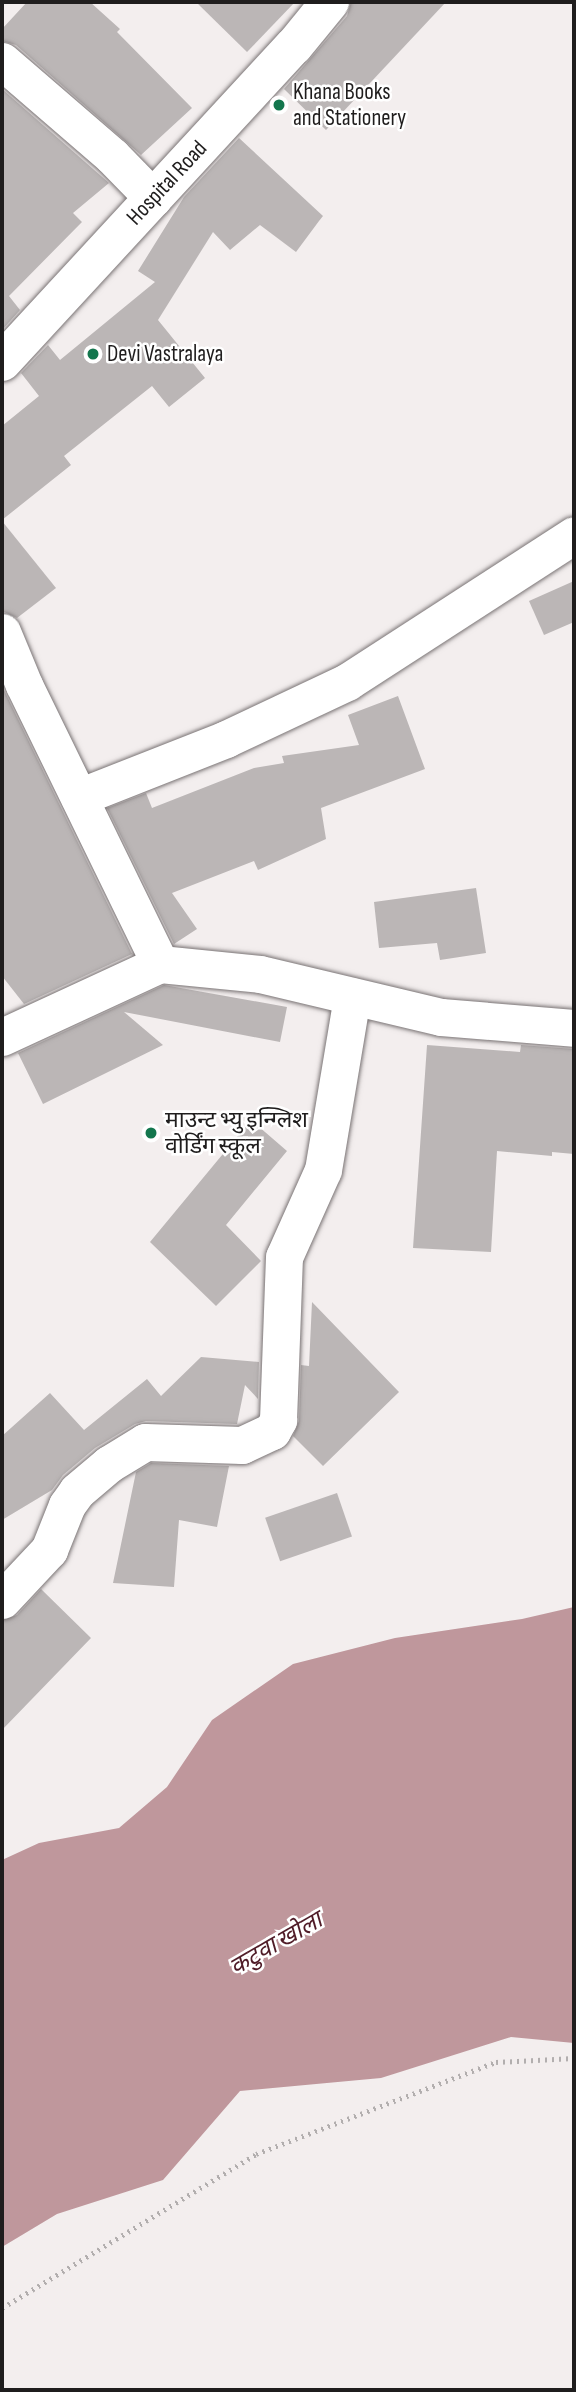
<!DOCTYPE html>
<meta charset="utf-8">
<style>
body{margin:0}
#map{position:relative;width:576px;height:2392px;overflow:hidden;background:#f3eeee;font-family:"Sofia Sans Condensed","Noto Sans Devanagari",sans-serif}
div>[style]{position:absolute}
.water>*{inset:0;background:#bf979c}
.building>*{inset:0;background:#bbb6b6;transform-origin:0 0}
.path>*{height:4.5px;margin-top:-2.25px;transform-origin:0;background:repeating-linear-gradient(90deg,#b2aeae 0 2px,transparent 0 7px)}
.roads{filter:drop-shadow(0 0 2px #797374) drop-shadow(0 0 2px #797374)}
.minor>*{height:37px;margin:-18.5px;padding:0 18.5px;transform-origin:18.5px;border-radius:18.5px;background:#fff}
.tertiary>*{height:38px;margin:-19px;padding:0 19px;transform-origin:19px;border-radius:19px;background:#fff}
.dots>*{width:19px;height:19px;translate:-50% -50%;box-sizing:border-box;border:4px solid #fff;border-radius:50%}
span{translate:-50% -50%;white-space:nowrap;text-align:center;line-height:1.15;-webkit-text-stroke:5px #fff;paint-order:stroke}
.poi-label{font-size:23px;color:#1f1d1d}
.left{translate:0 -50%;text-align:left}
.street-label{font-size:23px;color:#1f1d1d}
.water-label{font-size:24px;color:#4f1b27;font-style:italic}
.frame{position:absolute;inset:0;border:4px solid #1f1d1d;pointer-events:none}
</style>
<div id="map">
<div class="water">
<i style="clip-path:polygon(574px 1607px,574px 2043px,511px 2037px,381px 2078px,240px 2091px,163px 2180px,57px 2214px,2px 2247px,2px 1860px,39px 1843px,119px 1828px,167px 1787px,212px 1720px,293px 1664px,395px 1638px,522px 1619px)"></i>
</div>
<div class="building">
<i style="clip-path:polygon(27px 2px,90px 2px,120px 29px,117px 32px,192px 108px,141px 155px,16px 45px,2px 41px,2px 29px)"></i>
<i style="clip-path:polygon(196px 2px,295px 2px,247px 52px)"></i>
<i style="clip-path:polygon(351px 2px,446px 2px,326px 130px,284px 89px,347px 16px)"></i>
<i style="clip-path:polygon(2px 89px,109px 183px,73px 213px,82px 222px,9px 296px,20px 310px,2px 330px)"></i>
<i style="clip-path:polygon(239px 138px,323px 216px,319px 221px,296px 252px,260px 225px,230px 250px,213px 232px,158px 320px,205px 378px,169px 407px,152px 386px,64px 456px,71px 465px,2px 520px,2px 426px,39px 396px,21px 373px,48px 345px,60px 360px,155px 282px,138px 271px,184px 197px)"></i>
<i style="clip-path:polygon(2px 521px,56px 588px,17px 618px,2px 611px)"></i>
<i style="clip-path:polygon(574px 581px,574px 622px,544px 635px,529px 601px)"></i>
<i style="clip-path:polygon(2px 686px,132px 954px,24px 1004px,2px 976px)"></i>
<i style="clip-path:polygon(398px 696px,425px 769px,321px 808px,326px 839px,258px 870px,254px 861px,172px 893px,197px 929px,174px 944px,107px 808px,146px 793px,152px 808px,254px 768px,284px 763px,282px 756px,359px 745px,348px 715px)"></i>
<i style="clip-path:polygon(476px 888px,486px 953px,440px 960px,437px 943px,379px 948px,374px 902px)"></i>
<i style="clip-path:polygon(164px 985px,287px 1007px,280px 1042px,124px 1012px,163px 1045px,43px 1104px,18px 1053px)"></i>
<i style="clip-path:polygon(427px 1045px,520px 1052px,521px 1045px,574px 1049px,574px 1154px,552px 1152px,552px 1156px,497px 1151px,491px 1252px,413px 1248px)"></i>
<i style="clip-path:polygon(251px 1120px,287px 1151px,226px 1225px,261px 1261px,216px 1306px,150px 1242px)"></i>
<i style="clip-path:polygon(312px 1302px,399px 1392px,323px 1466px,293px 1436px,299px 1421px,301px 1365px,309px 1366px)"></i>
<i style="clip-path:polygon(201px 1357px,259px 1362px,258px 1399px,245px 1385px,237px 1424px,146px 1421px,135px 1424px,95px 1448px,63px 1475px,52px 1490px,2px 1520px,2px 1436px,50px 1393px,84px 1430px,147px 1379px,161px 1396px)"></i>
<i style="clip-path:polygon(151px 1463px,229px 1466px,217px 1527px,179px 1520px,174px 1587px,113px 1583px,136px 1472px)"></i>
<i style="left:337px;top:1493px;width:46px;height:76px;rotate:71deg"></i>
<i style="clip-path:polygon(41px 1589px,91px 1638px,2px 1730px,2px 1620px,17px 1615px)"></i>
</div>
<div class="path">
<i style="left:2px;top:2308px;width:297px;rotate:-31.2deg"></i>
<i style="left:256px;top:2154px;width:257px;rotate:-21deg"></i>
<i style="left:496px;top:2062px;width:78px;rotate:-2.9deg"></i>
</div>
<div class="roads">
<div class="minor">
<i style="left:2px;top:61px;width:145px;rotate:40.8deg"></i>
<i style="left:112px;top:156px;width:59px;rotate:45.7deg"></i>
<i style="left:2px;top:632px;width:57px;rotate:67.5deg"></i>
<i style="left:24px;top:685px;width:310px;rotate:64deg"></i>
<i style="left:160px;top:964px;width:100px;rotate:5.7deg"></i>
<i style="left:260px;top:974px;width:186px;rotate:13.4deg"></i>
<i style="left:441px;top:1017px;width:133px;rotate:4.7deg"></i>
<i style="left:79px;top:797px;width:158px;rotate:-21.5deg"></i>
<i style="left:226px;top:739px;width:134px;rotate:-25.2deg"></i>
<i style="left:347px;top:682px;width:270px;rotate:-32.9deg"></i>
<i style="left:2px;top:1037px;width:174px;rotate:-24.8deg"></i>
<i style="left:2px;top:1600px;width:69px;rotate:-46.8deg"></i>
<i style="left:49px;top:1550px;width:48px;rotate:-68.2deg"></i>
<i style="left:67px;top:1505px;width:17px;rotate:-54deg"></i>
<i style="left:77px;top:1491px;width:42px;rotate:-40.2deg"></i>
<i style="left:109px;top:1464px;width:42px;rotate:-31.4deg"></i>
<i style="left:145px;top:1442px;width:97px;rotate:1.8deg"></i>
<i style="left:242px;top:1445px;width:33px;rotate:-25deg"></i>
<i style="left:272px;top:1431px;width:13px;rotate:-61deg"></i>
<i style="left:278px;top:1420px;width:163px;rotate:-87.9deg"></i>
<i style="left:284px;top:1257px;width:95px;rotate:-65.9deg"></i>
<i style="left:323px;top:1170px;width:176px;rotate:-80.5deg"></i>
</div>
<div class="tertiary">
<i style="left:2px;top:362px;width:430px;rotate:-47.3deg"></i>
<i style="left:294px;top:46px;width:57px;rotate:-50.7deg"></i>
</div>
</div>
<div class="dots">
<i style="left:279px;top:105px;background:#13764d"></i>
<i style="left:93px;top:354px;background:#13764d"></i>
<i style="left:151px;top:1133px;background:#13764d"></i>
</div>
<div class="poi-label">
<span class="left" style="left:293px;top:105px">Khana Books<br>and Stationery</span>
<span class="left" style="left:107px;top:354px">Devi Vastralaya</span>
<span class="left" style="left:165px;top:1133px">माउन्ट भ्यु इन्ग्लिश<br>वोर्डिंग स्कूल</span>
</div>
<div class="street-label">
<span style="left:167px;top:183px;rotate:-47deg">Hospital Road</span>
</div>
<div class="water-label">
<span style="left:276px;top:1944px;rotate:-30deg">कटुवा खोला</span>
</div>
<div class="frame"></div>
</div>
